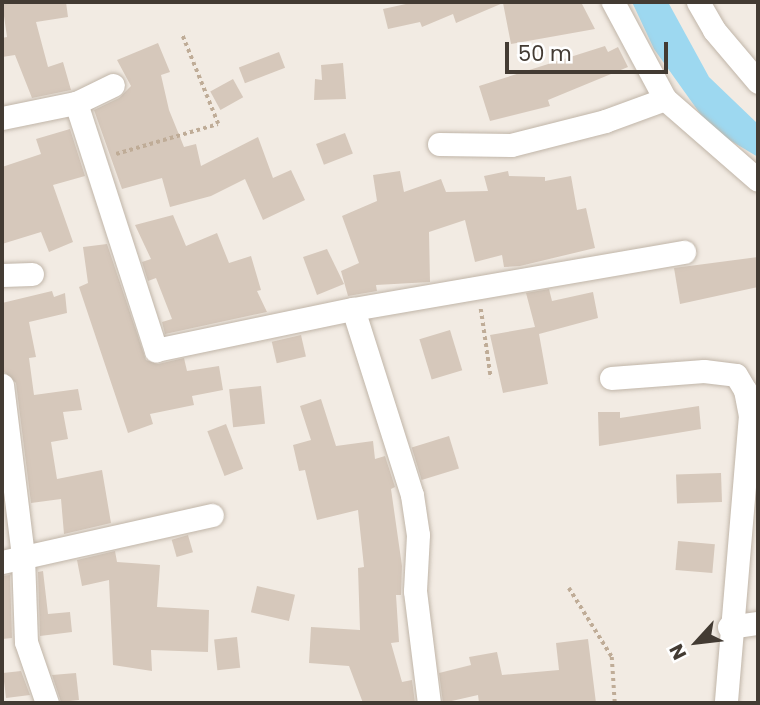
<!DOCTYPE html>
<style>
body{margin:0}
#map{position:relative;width:760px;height:705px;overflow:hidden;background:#f2ebe3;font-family:Poppins,sans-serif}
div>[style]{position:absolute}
.water>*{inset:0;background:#9dd8f0}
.building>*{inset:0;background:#d6c8bb;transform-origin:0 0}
.path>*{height:3.5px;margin-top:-1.75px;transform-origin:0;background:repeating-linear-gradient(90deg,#bfac97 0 3.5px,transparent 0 7px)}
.roads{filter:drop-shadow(0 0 2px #c0b5a8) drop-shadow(0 0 2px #c0b5a8)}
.minor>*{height:23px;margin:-11.5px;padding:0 11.5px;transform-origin:11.5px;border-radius:11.5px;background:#fff}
span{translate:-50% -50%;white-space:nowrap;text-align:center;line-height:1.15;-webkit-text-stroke:5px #fff;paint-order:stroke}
.frame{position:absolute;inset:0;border:4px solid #433b33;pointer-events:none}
.north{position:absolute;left:662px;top:607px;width:70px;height:70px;-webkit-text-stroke:5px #fff;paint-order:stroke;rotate:243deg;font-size:19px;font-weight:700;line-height:28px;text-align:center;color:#433b33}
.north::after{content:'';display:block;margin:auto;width:24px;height:32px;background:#433b33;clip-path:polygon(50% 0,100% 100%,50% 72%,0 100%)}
.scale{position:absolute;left:505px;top:42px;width:163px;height:32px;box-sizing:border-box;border:4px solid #433b33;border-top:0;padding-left:9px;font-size:21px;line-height:24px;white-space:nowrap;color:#433b33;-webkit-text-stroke:5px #fff;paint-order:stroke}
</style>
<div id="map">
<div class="water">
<i style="clip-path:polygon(632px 2px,668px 2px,709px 77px,758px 124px,758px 157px,711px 129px,654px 49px)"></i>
</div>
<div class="building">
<i style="clip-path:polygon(2px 2px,66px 2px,68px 17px,36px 22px,48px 67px,63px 62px,71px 90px,32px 98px,15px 55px,2px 57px,2px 38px,7px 37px)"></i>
<i style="clip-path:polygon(415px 2px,581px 2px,595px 29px,511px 44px,503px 3px,456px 23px,453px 14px,422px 27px,420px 22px,388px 29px,383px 9px)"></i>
<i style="clip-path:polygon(158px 43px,170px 72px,161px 75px,169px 110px,184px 147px,196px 144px,201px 166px,258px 137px,273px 178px,291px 170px,305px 200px,263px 220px,245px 179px,211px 196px,170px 207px,162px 178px,122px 189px,94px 110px,119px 98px,131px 86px,117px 60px)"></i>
<i style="clip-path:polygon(605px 46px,608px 52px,618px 47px,628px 67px,548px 100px,550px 106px,490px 121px,479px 86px)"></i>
<i style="left:279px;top:52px;width:17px;height:43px;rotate:69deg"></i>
<i style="clip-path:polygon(343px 63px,346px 99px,314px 100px,315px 79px,322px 80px,321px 65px)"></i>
<i style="left:233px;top:79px;width:21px;height:26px;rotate:61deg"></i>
<i style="clip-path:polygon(70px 129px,85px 176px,53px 185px,73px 242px,49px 252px,41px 232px,2px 244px,2px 167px,41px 154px,36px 139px)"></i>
<i style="left:345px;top:133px;width:22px;height:31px;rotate:69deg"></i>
<i style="clip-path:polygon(400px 171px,404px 192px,441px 179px,446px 192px,488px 191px,484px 176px,508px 171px,509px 176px,545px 177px,545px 181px,571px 176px,577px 210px,586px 208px,595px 248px,520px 266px,504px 267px,502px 255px,475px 262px,465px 220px,429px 232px,430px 282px,376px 285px,377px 291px,348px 296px,341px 271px,359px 263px,342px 216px,377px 201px,373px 175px)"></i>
<i style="clip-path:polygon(173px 215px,186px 246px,217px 233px,229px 263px,251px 256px,261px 290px,257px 291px,267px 312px,165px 334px,162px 322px,172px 319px,156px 278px,148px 281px,142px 262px,151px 259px,135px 225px)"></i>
<i style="clip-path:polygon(107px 244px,146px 360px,158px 364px,184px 358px,187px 371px,219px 366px,223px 390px,192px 396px,194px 405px,150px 414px,153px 424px,128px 433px,79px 287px,88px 283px,83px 247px)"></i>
<i style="clip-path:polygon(327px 249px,344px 284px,317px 295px,303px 257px)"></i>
<i style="clip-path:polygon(758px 257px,758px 287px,680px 304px,674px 268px)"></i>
<i style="clip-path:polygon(549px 289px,552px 301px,593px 292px,598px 318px,539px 334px,548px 384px,503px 393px,490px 335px,535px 327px,526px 293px)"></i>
<i style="clip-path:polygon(52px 291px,54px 297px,65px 293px,67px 313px,29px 322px,36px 357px,29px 358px,34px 395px,78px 389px,82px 410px,63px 412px,68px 439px,51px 442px,57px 479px,102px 470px,111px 523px,64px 534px,61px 499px,31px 503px,16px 383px,4px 372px,2px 358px,2px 303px)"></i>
<i style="left:450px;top:330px;width:42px;height:32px;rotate:73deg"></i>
<i style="left:301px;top:335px;width:22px;height:30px;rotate:77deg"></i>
<i style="left:261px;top:386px;width:38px;height:32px;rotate:84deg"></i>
<i style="clip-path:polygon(321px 399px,336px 446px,373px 441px,375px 459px,385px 456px,395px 487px,391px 489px,402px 566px,401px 595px,396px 595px,399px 642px,391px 643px,402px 682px,412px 680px,415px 703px,363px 703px,349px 666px,309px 663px,311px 627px,360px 630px,358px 568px,364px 567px,358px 510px,317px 520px,305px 470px,299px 471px,293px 445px,311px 440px,300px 406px)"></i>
<i style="clip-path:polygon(699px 406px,701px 429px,599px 446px,598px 412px,620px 412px,620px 418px)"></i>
<i style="left:226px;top:424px;width:48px;height:20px;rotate:69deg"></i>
<i style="left:449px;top:436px;width:34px;height:39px;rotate:73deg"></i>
<i style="left:721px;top:473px;width:29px;height:45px;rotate:88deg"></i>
<i style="left:188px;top:535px;width:18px;height:17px;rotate:74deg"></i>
<i style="left:678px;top:541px;width:37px;height:29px;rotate:5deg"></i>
<i style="clip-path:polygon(115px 551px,117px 562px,160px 565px,157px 607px,209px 610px,208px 652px,151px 650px,152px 671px,113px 665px,109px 580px,82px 586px,77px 560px)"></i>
<i style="clip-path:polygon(43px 571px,48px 614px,70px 612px,72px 632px,40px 636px,38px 572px)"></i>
<i style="clip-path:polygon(10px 575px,12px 638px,2px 639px,2px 576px)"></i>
<i style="left:257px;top:586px;width:39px;height:27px;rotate:13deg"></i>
<i style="left:237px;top:637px;width:31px;height:23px;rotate:84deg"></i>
<i style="clip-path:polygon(588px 639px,596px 703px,479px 703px,478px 695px,443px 703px,439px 673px,471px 665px,469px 657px,497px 652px,502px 675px,559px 670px,556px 643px)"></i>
<i style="clip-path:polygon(21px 671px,30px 695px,6px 698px,3px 673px)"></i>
<i style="clip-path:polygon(76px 673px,79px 700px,61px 702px,52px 675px)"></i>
</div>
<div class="path">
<i style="left:116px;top:154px;width:106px;rotate:-16.4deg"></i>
<i style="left:218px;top:124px;width:96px;rotate:-112deg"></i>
<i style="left:481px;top:309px;width:70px;rotate:81.8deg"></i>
<i style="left:569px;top:588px;width:81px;rotate:58.1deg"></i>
<i style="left:612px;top:657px;width:46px;rotate:86.3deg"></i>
</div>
<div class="roads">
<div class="minor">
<i style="left:613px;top:2px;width:110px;rotate:61.8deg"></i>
<i style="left:665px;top:99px;width:123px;rotate:41.1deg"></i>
<i style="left:698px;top:2px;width:32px;rotate:60deg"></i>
<i style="left:714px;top:30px;width:68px;rotate:49.8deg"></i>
<i style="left:76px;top:103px;width:260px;rotate:72.1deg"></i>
<i style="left:156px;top:350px;width:201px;rotate:-11.8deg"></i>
<i style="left:353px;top:309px;width:336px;rotate:-9.8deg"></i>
<i style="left:2px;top:118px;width:76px;rotate:-11.5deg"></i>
<i style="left:76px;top:103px;width:41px;rotate:-25.9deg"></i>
<i style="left:439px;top:144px;width:72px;rotate:0.8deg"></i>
<i style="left:511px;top:145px;width:97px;rotate:-14.3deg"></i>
<i style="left:605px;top:121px;width:64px;rotate:-20.1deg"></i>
<i style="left:2px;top:275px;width:30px;rotate:-2deg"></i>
<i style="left:353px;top:309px;width:195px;rotate:72.4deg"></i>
<i style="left:412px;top:495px;width:40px;rotate:81.5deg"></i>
<i style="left:418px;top:535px;width:56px;rotate:93.1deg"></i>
<i style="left:415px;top:591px;width:113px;rotate:82.9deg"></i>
<i style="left:611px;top:378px;width:93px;rotate:-4.3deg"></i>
<i style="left:704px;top:371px;width:32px;rotate:7deg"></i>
<i style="left:736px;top:375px;width:17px;rotate:59deg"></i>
<i style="left:745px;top:390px;width:25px;rotate:79deg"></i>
<i style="left:750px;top:415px;width:289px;rotate:94.8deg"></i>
<i style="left:2px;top:385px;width:173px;rotate:83deg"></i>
<i style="left:23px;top:557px;width:85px;rotate:88deg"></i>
<i style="left:26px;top:642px;width:65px;rotate:71deg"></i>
<i style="left:2px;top:562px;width:215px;rotate:-12.6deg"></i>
<i style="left:729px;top:627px;width:29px;rotate:-8deg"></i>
</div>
</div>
<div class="frame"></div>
<div class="north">N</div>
<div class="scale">50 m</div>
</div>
